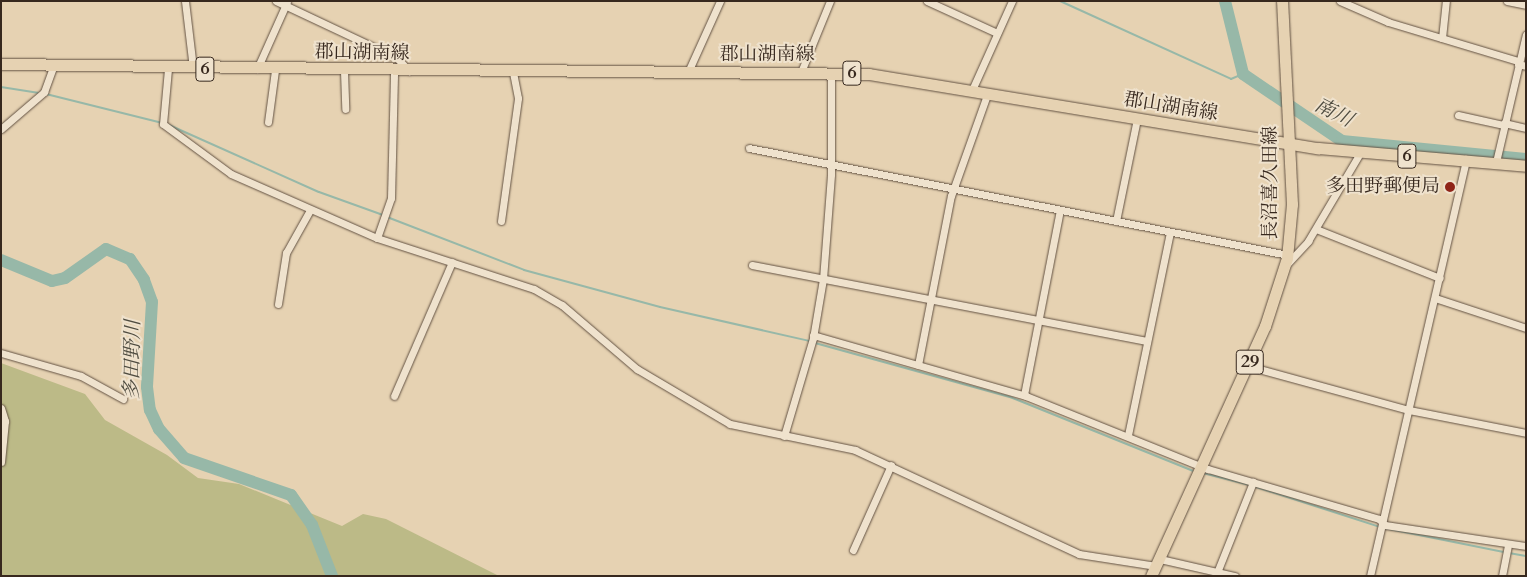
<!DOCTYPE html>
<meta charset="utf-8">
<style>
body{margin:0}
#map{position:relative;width:1527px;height:577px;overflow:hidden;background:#e6d2b2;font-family:Cardo,"Noto Serif JP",serif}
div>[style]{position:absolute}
.green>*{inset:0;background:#bcba87}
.stream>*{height:2px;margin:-1px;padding:0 1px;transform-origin:1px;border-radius:1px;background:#97b8a8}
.river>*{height:12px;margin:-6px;padding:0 6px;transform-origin:6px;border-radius:6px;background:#97b8a8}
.roads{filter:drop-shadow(0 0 1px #635243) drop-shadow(0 0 1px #635243)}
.minor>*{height:7px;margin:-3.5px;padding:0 3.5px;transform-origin:3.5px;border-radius:3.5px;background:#efe2cd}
.primary>*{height:11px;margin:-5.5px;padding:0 5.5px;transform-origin:5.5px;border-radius:5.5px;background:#e6d2b2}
.dots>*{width:14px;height:14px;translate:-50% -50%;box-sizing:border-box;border:2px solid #efe2cd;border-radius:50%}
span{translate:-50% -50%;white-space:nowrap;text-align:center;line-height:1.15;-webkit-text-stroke:4px #efe2cd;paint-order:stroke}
.shield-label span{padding:1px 4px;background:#efe2cd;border:1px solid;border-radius:4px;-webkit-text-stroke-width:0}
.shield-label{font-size:18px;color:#37281e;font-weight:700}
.street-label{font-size:19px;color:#37281e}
.poi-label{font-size:19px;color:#37281e}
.right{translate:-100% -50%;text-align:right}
.water-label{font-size:20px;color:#4f4c40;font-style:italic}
.frame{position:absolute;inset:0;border:2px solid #37281e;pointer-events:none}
</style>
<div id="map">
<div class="green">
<i style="clip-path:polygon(1px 363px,85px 394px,105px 420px,167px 455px,198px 478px,239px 484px,342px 526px,363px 514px,386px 519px,499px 576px,1px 576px)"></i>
</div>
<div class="stream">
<i style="left:1060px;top:1px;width:188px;rotate:24.5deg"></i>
<i style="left:1231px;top:79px;width:13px;rotate:-23deg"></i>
<i style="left:1px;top:87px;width:37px;rotate:9deg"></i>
<i style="left:46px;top:94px;width:120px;rotate:14deg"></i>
<i style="left:169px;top:125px;width:164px;rotate:24.1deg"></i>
<i style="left:319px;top:192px;width:68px;rotate:19.8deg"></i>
<i style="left:387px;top:217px;width:147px;rotate:21.1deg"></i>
<i style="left:524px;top:270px;width:141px;rotate:15.2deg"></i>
<i style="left:660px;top:307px;width:154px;rotate:12.8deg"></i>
<i style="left:815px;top:343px;width:202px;rotate:15.5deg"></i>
<i style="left:1010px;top:397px;width:197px;rotate:22deg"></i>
<i style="left:1203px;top:473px;width:48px;rotate:14.6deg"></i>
<i style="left:1253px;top:486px;width:133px;rotate:17.9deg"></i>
<i style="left:1384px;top:528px;width:122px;rotate:11.3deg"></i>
<i style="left:1509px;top:553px;width:17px;rotate:10deg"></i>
</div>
<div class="river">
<i style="left:1225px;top:1px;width:75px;rotate:76.1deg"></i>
<i style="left:1243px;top:74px;width:120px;rotate:34.1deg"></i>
<i style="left:1342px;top:141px;width:185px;rotate:5.6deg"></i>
<i style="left:1px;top:260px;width:55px;rotate:22.4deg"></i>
<i style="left:52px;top:281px;width:13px;rotate:-13deg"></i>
<i style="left:65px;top:278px;width:50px;rotate:-35.3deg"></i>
<i style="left:106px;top:249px;width:26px;rotate:23deg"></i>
<i style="left:130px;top:259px;width:25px;rotate:56deg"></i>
<i style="left:144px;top:280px;width:23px;rotate:70deg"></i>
<i style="left:152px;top:302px;width:85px;rotate:93.4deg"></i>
<i style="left:147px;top:387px;width:23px;rotate:83deg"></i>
<i style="left:150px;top:410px;width:21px;rotate:65deg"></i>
<i style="left:159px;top:429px;width:38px;rotate:49deg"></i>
<i style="left:184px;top:458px;width:113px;rotate:19.1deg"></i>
<i style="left:291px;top:495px;width:37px;rotate:55deg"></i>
<i style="left:312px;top:525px;width:55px;rotate:68.6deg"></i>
</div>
<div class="roads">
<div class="minor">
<i style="left:185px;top:1px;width:67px;rotate:83.2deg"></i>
<i style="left:276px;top:1px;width:134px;rotate:25.2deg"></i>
<i style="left:397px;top:58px;width:18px;rotate:47deg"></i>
<i style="left:927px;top:1px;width:77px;rotate:24.6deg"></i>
<i style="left:1340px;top:1px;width:52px;rotate:23.6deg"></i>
<i style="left:1388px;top:22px;width:136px;rotate:16.7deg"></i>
<i style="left:1507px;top:1px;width:19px;rotate:12deg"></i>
<i style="left:1442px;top:38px;width:37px;rotate:-84deg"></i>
<i style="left:1518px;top:64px;width:8px;rotate:14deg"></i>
<i style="left:168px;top:69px;width:55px;rotate:95.2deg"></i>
<i style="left:163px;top:124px;width:84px;rotate:36.3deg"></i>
<i style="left:231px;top:174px;width:159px;rotate:23.7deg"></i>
<i style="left:377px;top:238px;width:165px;rotate:18deg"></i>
<i style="left:534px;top:289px;width:32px;rotate:30deg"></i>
<i style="left:562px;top:305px;width:99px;rotate:40.5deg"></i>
<i style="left:637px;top:369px;width:108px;rotate:30.6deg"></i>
<i style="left:730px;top:424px;width:128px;rotate:11.7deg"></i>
<i style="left:855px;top:450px;width:247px;rotate:24.9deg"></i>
<i style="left:1079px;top:554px;width:78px;rotate:8.9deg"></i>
<i style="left:257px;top:69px;width:73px;rotate:-65.9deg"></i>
<i style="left:344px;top:71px;width:38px;rotate:88deg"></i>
<i style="left:688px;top:72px;width:78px;rotate:-65.7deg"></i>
<i style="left:801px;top:72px;width:77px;rotate:-67.8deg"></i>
<i style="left:972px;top:90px;width:98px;rotate:-65.8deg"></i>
<i style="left:1458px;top:115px;width:46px;rotate:12.5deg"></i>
<i style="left:268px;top:122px;width:52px;rotate:-82.3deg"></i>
<i style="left:1504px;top:123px;width:23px;rotate:13deg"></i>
<i style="left:1px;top:129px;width:57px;rotate:-40.7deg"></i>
<i style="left:44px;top:92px;width:29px;rotate:-70deg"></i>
<i style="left:749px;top:148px;width:550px;rotate:11.23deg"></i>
<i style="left:1496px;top:162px;width:131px;rotate:-76.8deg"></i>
<i style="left:501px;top:221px;width:124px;rotate:-82.1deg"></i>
<i style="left:518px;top:98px;width:26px;rotate:-101deg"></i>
<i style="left:1116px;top:221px;width:104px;rotate:-78.4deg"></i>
<i style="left:1316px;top:229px;width:133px;rotate:21.6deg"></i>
<i style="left:377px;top:238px;width:42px;rotate:-70.7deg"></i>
<i style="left:391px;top:198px;width:127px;rotate:-88.6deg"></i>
<i style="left:752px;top:265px;width:402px;rotate:10.9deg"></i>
<i style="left:1286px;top:265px;width:33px;rotate:-47deg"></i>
<i style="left:1308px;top:241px;width:102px;rotate:-59.4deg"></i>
<i style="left:1435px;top:298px;width:96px;rotate:18.2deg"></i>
<i style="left:278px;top:304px;width:52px;rotate:-81.1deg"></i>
<i style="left:286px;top:253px;width:49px;rotate:-60.8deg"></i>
<i style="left:813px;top:335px;width:222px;rotate:16deg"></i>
<i style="left:1026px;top:396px;width:196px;rotate:21.9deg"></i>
<i style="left:1208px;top:469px;width:178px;rotate:16.3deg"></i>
<i style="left:1379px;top:519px;width:8px;rotate:45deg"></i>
<i style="left:1385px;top:525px;width:143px;rotate:8.5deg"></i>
<i style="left:1px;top:353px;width:83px;rotate:16deg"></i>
<i style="left:81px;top:376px;width:48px;rotate:28.7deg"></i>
<i style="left:918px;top:365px;width:172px;rotate:-79deg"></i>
<i style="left:951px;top:196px;width:110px;rotate:-70.4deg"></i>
<i style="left:1248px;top:366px;width:167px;rotate:15.3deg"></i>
<i style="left:1409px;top:410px;width:119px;rotate:11.1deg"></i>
<i style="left:1024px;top:395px;width:188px;rotate:-79deg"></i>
<i style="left:394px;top:396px;width:146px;rotate:-66.6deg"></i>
<i style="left:1px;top:408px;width:14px;rotate:73deg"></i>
<i style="left:5px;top:421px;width:41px;rotate:95.6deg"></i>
<i style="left:1128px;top:435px;width:206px;rotate:-78.3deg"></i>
<i style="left:784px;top:436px;width:102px;rotate:-73.5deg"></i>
<i style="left:813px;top:338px;width:60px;rotate:-80.4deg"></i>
<i style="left:823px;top:279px;width:105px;rotate:-85.6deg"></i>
<i style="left:831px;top:174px;width:101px;rotate:-90deg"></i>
<i style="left:853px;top:550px;width:93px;rotate:-65.9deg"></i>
<i style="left:1160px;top:559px;width:77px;rotate:12.8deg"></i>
<i style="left:1218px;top:570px;width:95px;rotate:-68.3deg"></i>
<i style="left:1370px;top:576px;width:428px;rotate:-77deg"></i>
<i style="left:1502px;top:576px;width:31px;rotate:-79deg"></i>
</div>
<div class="primary">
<i style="left:1px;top:64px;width:868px;rotate:0.66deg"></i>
<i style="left:869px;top:74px;width:455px;rotate:9.4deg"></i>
<i style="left:1318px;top:148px;width:209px;rotate:4.9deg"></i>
<i style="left:1151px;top:576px;width:275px;rotate:-65.5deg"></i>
<i style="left:1265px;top:326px;width:71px;rotate:-72.1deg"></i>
<i style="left:1287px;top:258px;width:54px;rotate:-84.7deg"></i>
<i style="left:1292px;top:204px;width:203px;rotate:-92.8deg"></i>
</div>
</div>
<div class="dots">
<i style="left:1450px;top:187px;background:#8f2418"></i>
</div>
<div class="shield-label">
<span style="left:205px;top:69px">6</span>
<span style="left:852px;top:73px">6</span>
<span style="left:1407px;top:156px">6</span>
<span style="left:1250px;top:362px">29</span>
</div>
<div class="street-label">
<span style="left:362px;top:53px;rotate:1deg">郡山湖南線</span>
<span style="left:767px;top:55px">郡山湖南線</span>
<span style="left:1171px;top:107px;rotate:9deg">郡山湖南線</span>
<span style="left:1271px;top:183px;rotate:-90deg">長沼喜久田線</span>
</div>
<div class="poi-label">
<span class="right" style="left:1440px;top:187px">多田野郵便局</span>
</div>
<div class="water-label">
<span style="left:1334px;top:112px;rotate:27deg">南川</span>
<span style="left:132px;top:360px;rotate:-89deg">多田野川</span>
</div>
<div class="frame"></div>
</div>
